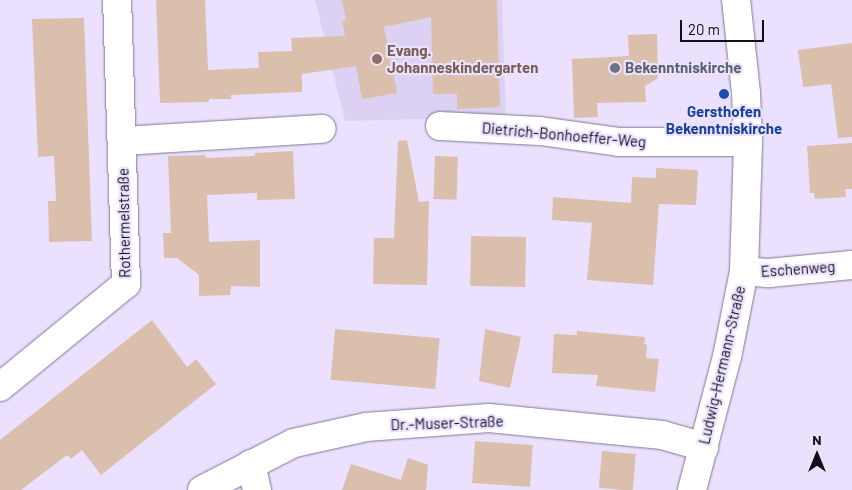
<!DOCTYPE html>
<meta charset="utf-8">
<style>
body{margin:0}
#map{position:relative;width:852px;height:490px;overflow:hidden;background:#ebe1fe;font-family:Barlow,sans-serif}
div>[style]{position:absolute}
.built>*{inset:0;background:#dcd1f3}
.building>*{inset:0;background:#dabfac;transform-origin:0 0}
.roads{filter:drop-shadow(0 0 1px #817892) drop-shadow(0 0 1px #817892)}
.street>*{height:28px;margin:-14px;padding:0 14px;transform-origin:14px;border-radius:14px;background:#fff}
.secondary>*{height:28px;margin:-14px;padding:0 14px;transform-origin:14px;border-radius:14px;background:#fff}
.dots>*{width:14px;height:14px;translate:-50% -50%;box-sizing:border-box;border:2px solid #ebe1fe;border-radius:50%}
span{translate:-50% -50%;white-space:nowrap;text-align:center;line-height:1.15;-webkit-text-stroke:4.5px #ebe1fe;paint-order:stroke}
.education-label{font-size:15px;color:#785e54;font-weight:700}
.left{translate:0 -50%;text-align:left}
.worship-label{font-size:15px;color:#5b616d;font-weight:700}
.transit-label{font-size:15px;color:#164399;font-weight:700}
.street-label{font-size:15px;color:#110e17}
.north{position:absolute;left:792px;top:430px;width:50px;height:50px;-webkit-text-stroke:4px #ebe1fe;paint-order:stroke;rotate:0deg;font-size:14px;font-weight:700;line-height:20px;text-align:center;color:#110e17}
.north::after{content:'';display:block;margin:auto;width:18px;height:22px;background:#110e17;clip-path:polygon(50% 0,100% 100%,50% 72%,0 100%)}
.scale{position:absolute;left:680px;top:20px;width:84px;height:22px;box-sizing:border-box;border:2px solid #110e17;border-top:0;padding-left:6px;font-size:15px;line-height:18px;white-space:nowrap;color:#110e17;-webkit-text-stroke:4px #ebe1fe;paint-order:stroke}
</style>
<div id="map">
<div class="built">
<i style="clip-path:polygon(315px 0,502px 0,506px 123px,424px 119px,345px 121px)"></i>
</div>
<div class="building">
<i style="clip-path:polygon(156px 0,205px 0,208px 70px,259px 68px,258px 52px,292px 51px,291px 38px,345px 36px,342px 21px,346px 20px,342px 0,497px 0,500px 107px,457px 109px,457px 94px,433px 94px,431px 17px,384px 27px,397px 93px,362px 99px,356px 66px,302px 74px,302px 92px,231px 95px,231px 99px,209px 99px,209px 102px,160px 103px)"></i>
<i style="clip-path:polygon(84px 18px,92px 241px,49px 242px,48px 201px,56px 201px,54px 156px,38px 157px,32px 19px)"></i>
<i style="clip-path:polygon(657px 34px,658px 78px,645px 86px,646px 102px,597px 103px,598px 117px,574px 118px,572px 59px,629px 56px,628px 35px)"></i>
<i style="clip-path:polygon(852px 43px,852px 137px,838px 138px,831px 84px,803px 87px,798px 50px)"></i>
<i style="clip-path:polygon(407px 140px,419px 202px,429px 201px,427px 285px,373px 284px,374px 238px,394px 238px,398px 141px)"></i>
<i style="clip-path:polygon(852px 143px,852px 189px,845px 189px,846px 197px,815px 199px,814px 193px,810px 193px,807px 146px)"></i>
<i style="clip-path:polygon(293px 151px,295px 199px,257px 200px,257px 193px,207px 195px,209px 242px,260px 240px,260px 287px,231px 286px,230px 295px,199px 296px,199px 275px,177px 258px,164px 258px,163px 233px,171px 233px,168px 156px,205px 155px,206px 158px,255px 156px,255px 153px)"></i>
<i style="left:435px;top:156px;width:23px;height:43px;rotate:2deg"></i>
<i style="clip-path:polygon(656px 168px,698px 170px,696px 205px,659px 204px,653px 285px,587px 280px,592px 223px,552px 220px,553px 197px,631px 203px,632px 177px,656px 178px)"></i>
<i style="left:471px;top:236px;width:55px;height:50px;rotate:1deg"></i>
<i style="clip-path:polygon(152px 320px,187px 367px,196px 359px,216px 384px,101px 475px,82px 450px,71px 459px,67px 455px,21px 490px,0 490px,0 440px)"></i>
<i style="left:335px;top:329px;width:105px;height:51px;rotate:5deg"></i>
<i style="clip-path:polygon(485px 329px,521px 337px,510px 388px,479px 381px)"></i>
<i style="clip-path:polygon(577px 331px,645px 337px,644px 344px,647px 345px,646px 358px,659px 359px,655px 392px,596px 386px,598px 375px,552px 373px,554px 334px,577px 335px)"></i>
<i style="left:475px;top:441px;width:58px;height:42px;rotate:4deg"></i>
<i style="left:602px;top:451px;width:34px;height:37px;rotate:5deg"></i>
<i style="clip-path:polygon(408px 458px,428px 465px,426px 490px,342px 490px,351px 464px,401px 480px)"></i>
</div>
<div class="roads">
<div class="street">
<i style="left:440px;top:126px;width:100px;rotate:2.9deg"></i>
<i style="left:540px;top:131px;width:80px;rotate:7.9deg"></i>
<i style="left:619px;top:142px;width:129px"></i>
<i style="left:123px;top:141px;width:199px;rotate:-3.5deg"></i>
<i style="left:744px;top:271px;width:25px;rotate:5deg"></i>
<i style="left:769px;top:273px;width:83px;rotate:-5.5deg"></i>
<i style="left:0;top:387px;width:163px;rotate:-39.3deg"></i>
<i style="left:126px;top:284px;width:284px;rotate:-91.8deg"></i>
<i style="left:251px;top:464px;width:27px;rotate:77deg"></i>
<i style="left:202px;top:490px;width:103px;rotate:-27.1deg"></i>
<i style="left:294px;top:443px;width:74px;rotate:-12.5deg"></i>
<i style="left:366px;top:427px;width:123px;rotate:-4.2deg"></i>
<i style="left:489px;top:418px;width:174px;rotate:5.6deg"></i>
<i style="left:662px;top:435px;width:44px;rotate:15.9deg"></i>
</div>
<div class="secondary">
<i style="left:692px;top:490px;width:138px;rotate:-75.3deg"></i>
<i style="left:727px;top:357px;width:88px;rotate:-78.8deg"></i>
<i style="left:744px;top:271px;width:129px;rotate:-88.2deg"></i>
<i style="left:748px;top:142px;width:49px;rotate:-92.3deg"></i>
<i style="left:746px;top:93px;width:94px;rotate:-96.1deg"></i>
</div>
</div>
<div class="dots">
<i style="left:377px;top:59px;background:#8d6e63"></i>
<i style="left:615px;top:68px;background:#6b7280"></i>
<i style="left:724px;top:94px;background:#1a4fb4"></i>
</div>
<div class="education-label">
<span class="left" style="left:387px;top:59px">Evang.<br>Johanneskindergarten</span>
</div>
<div class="worship-label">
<span class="left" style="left:625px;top:68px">Bekenntniskirche</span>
</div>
<div class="transit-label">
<span style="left:724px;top:120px">Gersthofen<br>Bekenntniskirche</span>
</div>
<div class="street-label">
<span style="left:564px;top:135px;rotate:5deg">Dietrich-Bonhoeffer-Weg</span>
<span style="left:124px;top:223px;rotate:-91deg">Rothermelstraße</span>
<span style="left:798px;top:269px;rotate:-4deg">Eschenweg</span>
<span style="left:722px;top:365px;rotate:-77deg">Ludwig-Hermann-Straße</span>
<span style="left:447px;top:423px;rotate:-2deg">Dr.-Muser-Straße</span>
</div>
<div class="north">N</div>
<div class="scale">20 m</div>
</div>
